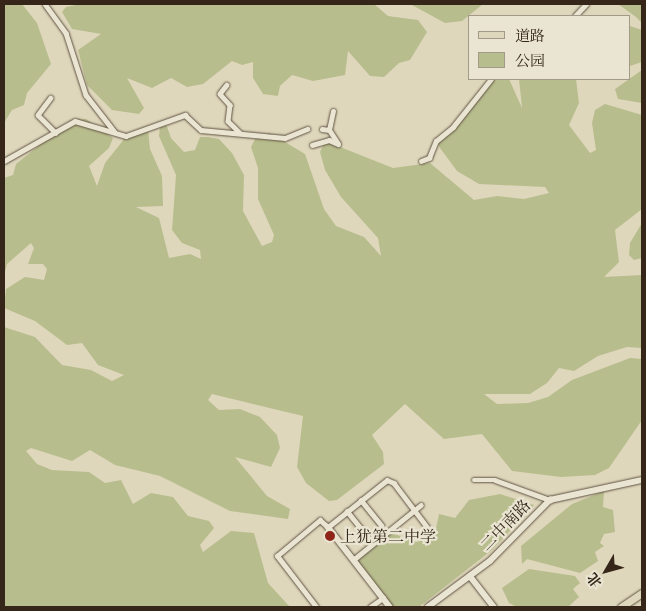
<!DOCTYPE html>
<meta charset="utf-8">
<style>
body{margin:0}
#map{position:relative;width:646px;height:611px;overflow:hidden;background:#dfd7bc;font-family:"Gentium Book Plus","Noto Serif SC",serif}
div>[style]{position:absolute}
.green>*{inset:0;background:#b8bd8d}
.roads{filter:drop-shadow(0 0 1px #605242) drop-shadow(0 0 1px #605242)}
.minor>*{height:4.5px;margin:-2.25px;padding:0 2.25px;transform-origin:2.25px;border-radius:2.25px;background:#eae5d3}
.tertiary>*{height:5.5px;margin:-2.75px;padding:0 2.75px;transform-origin:2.75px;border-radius:2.75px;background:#eae5d3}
.primary>*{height:7px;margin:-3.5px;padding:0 3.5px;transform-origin:3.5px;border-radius:3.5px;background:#dfd7bc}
.dots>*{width:14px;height:14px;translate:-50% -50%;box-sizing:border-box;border:2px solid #eae5d3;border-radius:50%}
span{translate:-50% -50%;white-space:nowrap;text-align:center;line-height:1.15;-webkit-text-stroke:4.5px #eae5d3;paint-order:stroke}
.street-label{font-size:16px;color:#352619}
.poi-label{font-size:16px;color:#352619}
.left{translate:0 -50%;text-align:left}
.frame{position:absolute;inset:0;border:5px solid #352619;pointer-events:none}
.legend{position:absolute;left:468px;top:15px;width:162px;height:65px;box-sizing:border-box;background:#eae5d3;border:1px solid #a29989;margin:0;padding:6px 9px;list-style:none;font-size:15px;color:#352619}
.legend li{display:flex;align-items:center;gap:10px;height:25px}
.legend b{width:25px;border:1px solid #a29989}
.north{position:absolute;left:581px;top:546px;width:50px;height:50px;-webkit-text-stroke:4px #eae5d3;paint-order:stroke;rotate:232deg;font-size:14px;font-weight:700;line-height:20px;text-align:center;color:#352619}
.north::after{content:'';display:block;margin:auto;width:18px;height:22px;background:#352619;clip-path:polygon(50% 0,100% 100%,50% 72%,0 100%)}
</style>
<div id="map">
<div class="green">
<i style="clip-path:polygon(4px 4px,22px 4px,37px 23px,51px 64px,27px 93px,24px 105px,12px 110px,4px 123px)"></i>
<i style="clip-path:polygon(81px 4px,374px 4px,388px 16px,418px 20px,427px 32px,410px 60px,399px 63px,384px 77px,370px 76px,348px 51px,345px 75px,313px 81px,292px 75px,280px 86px,278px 96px,263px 94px,253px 78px,253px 62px,242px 65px,232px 61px,203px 84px,187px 87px,171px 78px,152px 88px,127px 78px,144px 108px,139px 114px,112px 110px,87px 85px,78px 50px,101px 34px,72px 29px,62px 12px,66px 7px)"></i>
<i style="clip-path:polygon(390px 4px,483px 4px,462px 21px,445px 23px,412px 5px)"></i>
<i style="clip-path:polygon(618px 4px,642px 4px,642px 23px,636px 17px)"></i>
<i style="clip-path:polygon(630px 26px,642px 30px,642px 62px,630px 66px)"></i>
<i style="clip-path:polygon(642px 70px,642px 103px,618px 99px,615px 89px)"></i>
<i style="clip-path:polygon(489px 79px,509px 79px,522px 108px,519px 79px,576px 79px,579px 103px,569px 125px,590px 153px,596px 150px,592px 123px,595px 110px,605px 104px,642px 115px,642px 209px,615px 230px,619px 262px,604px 277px,642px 275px,642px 348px,627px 347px,598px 356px,574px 371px,559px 368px,547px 383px,530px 394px,484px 394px,497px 404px,528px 403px,548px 397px,572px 380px,630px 358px,642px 359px,642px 420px,609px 468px,595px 475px,561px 477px,512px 471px,482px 434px,444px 439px,405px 404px,372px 435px,383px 452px,384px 464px,337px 500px,329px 501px,306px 483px,297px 467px,303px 416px,212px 394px,208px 400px,219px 410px,240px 409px,260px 417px,277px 435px,280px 448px,271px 467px,235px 457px,267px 496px,290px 509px,288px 519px,230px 511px,160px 476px,115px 465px,90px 450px,72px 461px,31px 448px,26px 451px,37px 464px,52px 470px,89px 472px,105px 483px,121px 480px,133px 504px,151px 493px,173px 497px,188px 516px,209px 521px,214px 528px,200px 545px,203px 552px,231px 531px,254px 533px,268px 583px,290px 607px,4px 607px,4px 327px,35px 337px,62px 365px,91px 370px,112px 381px,124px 375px,98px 365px,82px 343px,67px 345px,35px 321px,4px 308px,6px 289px,25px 277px,44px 280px,47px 269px,43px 264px,28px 264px,34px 248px,31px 243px,7px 264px,4px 276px,4px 178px,13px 175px,16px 164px,71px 120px,86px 119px,113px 138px,109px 148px,89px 166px,97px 186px,105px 163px,125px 138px,148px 130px,150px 149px,162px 176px,163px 206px,136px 207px,159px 218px,169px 258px,190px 254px,201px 259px,200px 250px,182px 243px,172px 230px,176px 175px,159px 136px,160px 125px,166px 124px,171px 138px,184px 152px,195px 150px,200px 137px,208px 137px,219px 139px,232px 153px,244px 175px,243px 211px,262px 246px,272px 242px,274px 235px,258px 199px,258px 168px,251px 147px,256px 137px,270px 133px,305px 154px,324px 209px,336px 226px,364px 237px,381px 256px,378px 238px,341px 197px,325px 170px,320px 152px,325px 141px,393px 168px,430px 163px,474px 200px,497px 196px,524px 199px,549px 193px,545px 187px,479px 184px,457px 171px,440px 148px,437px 142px,464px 115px)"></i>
<i style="clip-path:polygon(642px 223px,642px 258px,634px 260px,629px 255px,630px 243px)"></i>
<i style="clip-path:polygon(604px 491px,603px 507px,613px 510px,615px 532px,604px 534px,600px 543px,604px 546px,595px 552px,598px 561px,580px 573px,527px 559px,522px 564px,521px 546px,572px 504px)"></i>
<i style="clip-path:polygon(500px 494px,534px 505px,492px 550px,419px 607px,392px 607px,356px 562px,392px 533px,416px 542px,434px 538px,439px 514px,455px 518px,469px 500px)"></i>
<i style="clip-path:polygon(529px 569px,575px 576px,580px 583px,573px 589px,579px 597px,568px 607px,517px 607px,509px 603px,502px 588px)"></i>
</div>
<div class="roads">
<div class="minor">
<i style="left:45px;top:4px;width:36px;rotate:54deg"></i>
<i style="left:66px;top:33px;width:65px;rotate:72.1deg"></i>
<i style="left:86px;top:95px;width:46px;rotate:52.1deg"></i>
<i style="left:575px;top:16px;width:16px;rotate:-47deg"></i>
<i style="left:227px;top:85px;width:11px;rotate:128deg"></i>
<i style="left:220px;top:94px;width:15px;rotate:48deg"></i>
<i style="left:230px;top:105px;width:16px;rotate:97deg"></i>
<i style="left:228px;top:121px;width:17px;rotate:45deg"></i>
<i style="left:51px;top:98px;width:21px;rotate:127deg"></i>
<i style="left:38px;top:115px;width:25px;rotate:45deg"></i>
<i style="left:322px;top:129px;width:7px;rotate:8deg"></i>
<i style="left:329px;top:130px;width:19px;rotate:-78deg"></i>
<i style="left:312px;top:145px;width:18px;rotate:-16deg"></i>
<i style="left:329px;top:140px;width:10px;rotate:24deg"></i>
<i style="left:338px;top:144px;width:17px;rotate:-123deg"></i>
<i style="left:4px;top:161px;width:81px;rotate:-29.4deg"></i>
<i style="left:75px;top:121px;width:53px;rotate:16.4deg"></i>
<i style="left:126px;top:136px;width:63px;rotate:-19.6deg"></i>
<i style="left:185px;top:115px;width:22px;rotate:43deg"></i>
<i style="left:201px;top:130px;width:84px;rotate:5.4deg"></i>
<i style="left:285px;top:138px;width:24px;rotate:-22deg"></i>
<i style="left:421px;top:161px;width:9px;rotate:-21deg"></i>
<i style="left:429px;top:158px;width:18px;rotate:-68deg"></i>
<i style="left:436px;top:141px;width:22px;rotate:-39deg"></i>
<i style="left:453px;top:127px;width:61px;rotate:-51.6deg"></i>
<i style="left:474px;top:480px;width:21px"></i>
<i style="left:495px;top:480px;width:59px;rotate:20deg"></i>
<i style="left:361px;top:500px;width:33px;rotate:51deg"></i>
<i style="left:347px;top:511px;width:35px;rotate:51deg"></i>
<i style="left:353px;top:560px;width:87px;rotate:-39deg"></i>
<i style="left:316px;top:607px;width:64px;rotate:-127.4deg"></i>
<i style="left:277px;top:556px;width:56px;rotate:-39.9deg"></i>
<i style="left:320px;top:520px;width:11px;rotate:41deg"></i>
<i style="left:328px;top:527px;width:75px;rotate:-38.5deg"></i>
<i style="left:387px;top:480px;width:8px;rotate:23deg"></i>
<i style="left:394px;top:483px;width:61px;rotate:52.9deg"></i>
<i style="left:370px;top:607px;width:16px;rotate:-35deg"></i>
</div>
<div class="tertiary">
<i style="left:328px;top:527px;width:101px;rotate:52.2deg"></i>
<i style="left:470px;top:576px;width:39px;rotate:52deg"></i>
<i style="left:428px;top:607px;width:77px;rotate:-36.6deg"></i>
<i style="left:490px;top:561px;width:86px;rotate:-45.5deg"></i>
<i style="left:550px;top:500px;width:94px;rotate:-12.3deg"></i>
</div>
<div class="primary">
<i style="left:621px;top:607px;width:25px;rotate:-34deg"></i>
</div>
</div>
<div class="dots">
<i style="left:330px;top:536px;background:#8f2418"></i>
</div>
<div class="street-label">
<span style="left:505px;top:525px;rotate:-46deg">二中南路</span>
</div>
<div class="poi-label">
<span class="left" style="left:340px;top:536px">上犹第二中学</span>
</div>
<div class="frame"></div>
<ul class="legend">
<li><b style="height:6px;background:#dfd7bc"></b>道路</li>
<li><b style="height:14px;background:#b8bd8d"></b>公园</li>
</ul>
<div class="north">北</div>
</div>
